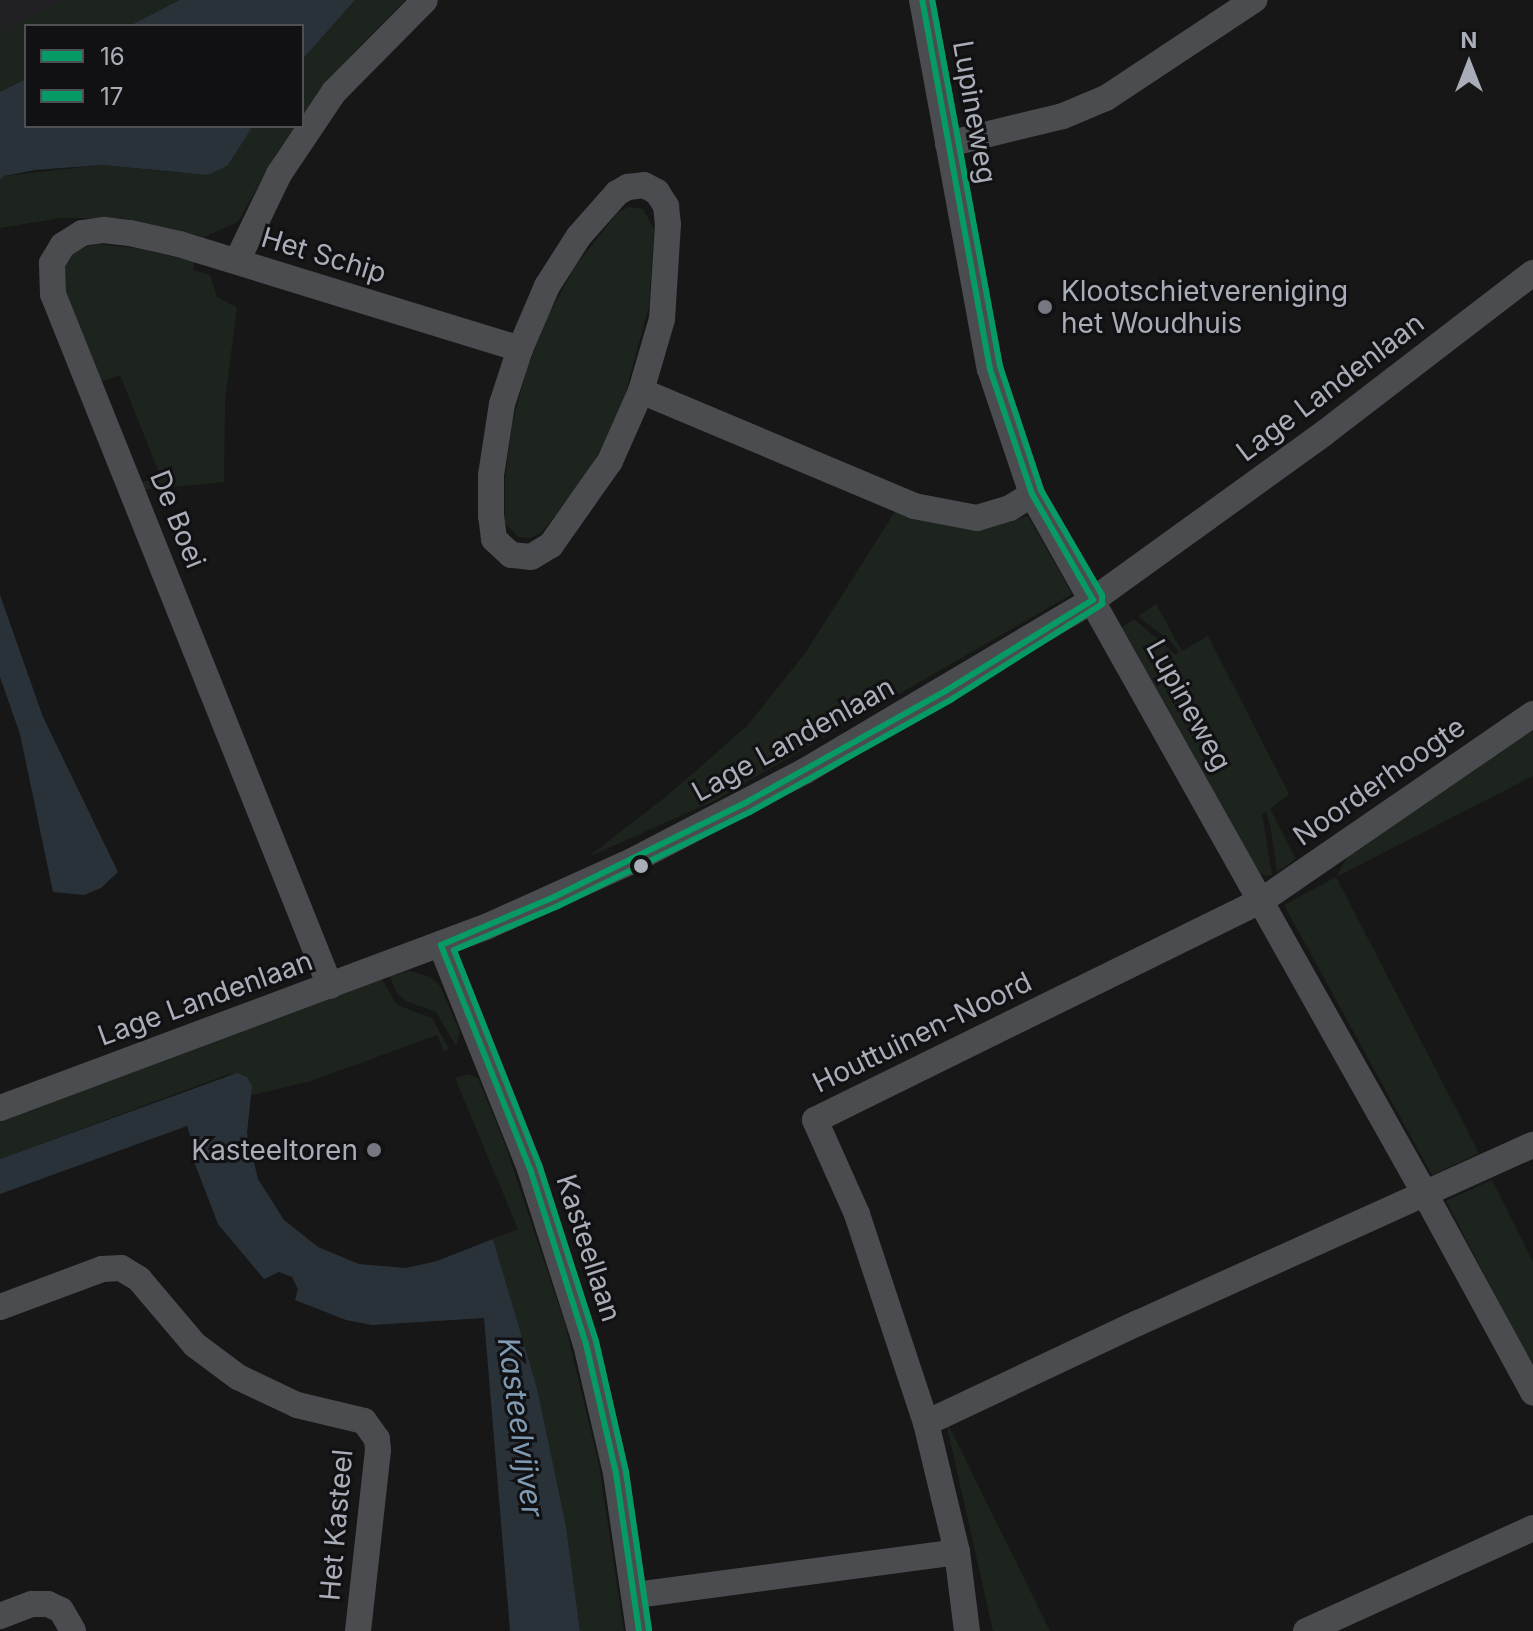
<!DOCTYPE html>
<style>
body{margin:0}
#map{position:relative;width:1533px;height:1631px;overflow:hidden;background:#171717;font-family:Inter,sans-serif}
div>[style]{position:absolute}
.built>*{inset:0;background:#212123}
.green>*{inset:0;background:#1d241e}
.water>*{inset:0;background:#2a3239}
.minor>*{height:26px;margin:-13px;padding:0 13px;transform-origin:13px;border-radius:13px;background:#4b4c50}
.bus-1>*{height:6px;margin:-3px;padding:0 3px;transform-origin:3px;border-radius:3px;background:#069b64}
.bus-2>*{height:6px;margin:-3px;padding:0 3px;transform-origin:3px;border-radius:3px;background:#069b64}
.dots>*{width:22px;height:22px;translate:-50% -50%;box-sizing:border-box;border:4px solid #111113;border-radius:50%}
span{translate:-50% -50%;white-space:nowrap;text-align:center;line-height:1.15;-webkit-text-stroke:6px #111113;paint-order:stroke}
.street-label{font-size:28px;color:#a8adb8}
.poi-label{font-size:28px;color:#a8adb8}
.left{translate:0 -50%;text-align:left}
.right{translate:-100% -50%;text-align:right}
.water-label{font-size:30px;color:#7f9bb3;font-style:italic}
.legend{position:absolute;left:24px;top:24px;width:280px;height:104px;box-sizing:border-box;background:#111113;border:2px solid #4d4f55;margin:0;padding:10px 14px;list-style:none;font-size:24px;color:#a8adb8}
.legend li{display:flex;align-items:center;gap:16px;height:40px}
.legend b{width:40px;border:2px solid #4d4f55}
.north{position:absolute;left:1429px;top:24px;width:80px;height:80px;-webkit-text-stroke:6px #111113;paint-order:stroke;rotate:0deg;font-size:22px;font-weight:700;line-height:32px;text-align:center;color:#a8adb8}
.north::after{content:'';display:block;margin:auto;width:28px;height:36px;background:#a8adb8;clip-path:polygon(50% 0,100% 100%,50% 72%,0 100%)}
</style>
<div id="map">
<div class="built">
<i style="clip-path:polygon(0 0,66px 0,0 34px)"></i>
</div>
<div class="green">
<i style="clip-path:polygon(66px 0,180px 0,129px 26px,26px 26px,26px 79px,0 92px,0 34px)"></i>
<i style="clip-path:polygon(355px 0,405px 0,352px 54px,302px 118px,302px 60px)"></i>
<i style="clip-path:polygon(253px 126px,296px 126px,276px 154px,238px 222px,204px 237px,120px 218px,61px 218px,0 228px,0 180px,4px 176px,102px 165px,179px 173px,231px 160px)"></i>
<i style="clip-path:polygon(629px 207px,643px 209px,654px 229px,649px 306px,625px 395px,602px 447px,576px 490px,541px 533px,530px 538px,518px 537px,505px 523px,505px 478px,513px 420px,527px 369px,545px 322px,574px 268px,618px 212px)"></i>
<i style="clip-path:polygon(98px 244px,140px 249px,195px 262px,193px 270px,210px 275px,217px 297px,237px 307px,225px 401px,224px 482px,142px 490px,140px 482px,161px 478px,120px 375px,101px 382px,62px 289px,62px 271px,70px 256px,79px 249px)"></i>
<i style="clip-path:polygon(898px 507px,954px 527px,987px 527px,1028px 516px,1072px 594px,714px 801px,588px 857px,668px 795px,747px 726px,806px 652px)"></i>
<i style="clip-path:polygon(1156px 604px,1182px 651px,1208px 636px,1289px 794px,1270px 809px,1296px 859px,1277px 872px,1271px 829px,1266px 812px,1262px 814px,1272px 875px,1264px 876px,1257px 871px,1122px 627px,1134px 619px,1176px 655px,1179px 652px,1171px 642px,1138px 616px)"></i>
<i style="clip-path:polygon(1533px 723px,1533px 776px,1336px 877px,1479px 1153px,1432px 1175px,1284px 905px,1336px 877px,1353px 847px)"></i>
<i style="clip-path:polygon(410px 971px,431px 977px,440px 986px,460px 1032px,456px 1046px,436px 1012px,406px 1001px,396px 992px,390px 976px)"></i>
<i style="clip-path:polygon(382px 979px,397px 1005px,432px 1018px,449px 1049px,444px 1052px,437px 1035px,311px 1081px,249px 1096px,250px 1081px,244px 1075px,229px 1074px,0 1159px,0 1121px)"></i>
<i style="clip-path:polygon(468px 1074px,478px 1078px,506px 1147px,565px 1324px,599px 1465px,624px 1631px,580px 1631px,566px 1526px,537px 1388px,493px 1239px,518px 1229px,455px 1078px)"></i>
<i style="clip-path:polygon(1492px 1180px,1533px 1262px,1533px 1367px,1446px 1201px)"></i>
<i style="clip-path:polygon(945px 1418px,1050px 1631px,993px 1631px)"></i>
</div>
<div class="water">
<i style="clip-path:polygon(180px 0,355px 0,302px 60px,302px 26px,129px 26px)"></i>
<i style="clip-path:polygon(26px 79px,26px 126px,253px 126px,228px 165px,208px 175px,102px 165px,35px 170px,4px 176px,0 180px,0 92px)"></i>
<i style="clip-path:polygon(0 595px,43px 717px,118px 872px,101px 888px,84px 895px,53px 892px,20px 734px,0 677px)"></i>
<i style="clip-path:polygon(237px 1073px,247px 1077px,252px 1086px,247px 1133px,258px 1179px,284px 1220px,318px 1247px,359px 1264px,406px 1268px,437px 1261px,493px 1239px,537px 1388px,566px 1526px,580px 1631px,510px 1631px,484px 1318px,372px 1325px,346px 1320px,295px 1300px,298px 1289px,292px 1277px,279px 1272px,264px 1279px,218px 1224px,190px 1151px,195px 1150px,187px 1126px,0 1194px,0 1159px)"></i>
</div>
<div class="minor">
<i style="left:922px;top:0;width:375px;rotate:79.6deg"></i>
<i style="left:990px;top:369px;width:132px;rotate:71.4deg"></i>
<i style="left:1032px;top:494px;width:803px;rotate:60.69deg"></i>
<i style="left:1425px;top:1194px;width:226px;rotate:61.4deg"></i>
<i style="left:948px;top:144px;width:118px;rotate:-13.7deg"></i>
<i style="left:1063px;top:116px;width:47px;rotate:-22.7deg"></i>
<i style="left:1106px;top:98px;width:178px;rotate:-33.5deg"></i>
<i style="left:644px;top:185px;width:15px;rotate:28deg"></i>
<i style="left:657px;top:192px;width:17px;rotate:57deg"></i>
<i style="left:666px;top:206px;width:18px;rotate:84deg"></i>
<i style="left:668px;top:224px;width:95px;rotate:93.6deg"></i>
<i style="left:662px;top:319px;width:75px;rotate:106.3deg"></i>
<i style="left:641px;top:391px;width:77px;rotate:113.9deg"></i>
<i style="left:610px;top:461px;width:103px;rotate:125.1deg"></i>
<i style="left:551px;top:545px;width:23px;rotate:149deg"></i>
<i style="left:531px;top:557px;width:20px;rotate:-174deg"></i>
<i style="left:511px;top:555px;width:23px;rotate:-137deg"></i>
<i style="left:494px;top:539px;width:23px;rotate:-97deg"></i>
<i style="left:491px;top:516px;width:41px;rotate:-90deg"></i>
<i style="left:491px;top:475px;width:72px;rotate:-81.2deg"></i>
<i style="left:502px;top:404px;width:58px;rotate:-71.9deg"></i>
<i style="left:520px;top:349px;width:69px;rotate:-66.8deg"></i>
<i style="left:547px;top:286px;width:59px;rotate:-57.4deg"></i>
<i style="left:579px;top:236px;width:57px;rotate:-48.5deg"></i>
<i style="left:617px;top:193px;width:13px;rotate:-29deg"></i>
<i style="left:628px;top:187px;width:16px;rotate:-7deg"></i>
<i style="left:237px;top:261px;width:97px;rotate:-64.2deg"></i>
<i style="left:279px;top:174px;width:99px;rotate:-56.1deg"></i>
<i style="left:334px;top:92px;width:129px;rotate:-45.3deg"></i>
<i style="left:641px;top:391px;width:296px;rotate:22.8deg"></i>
<i style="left:914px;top:506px;width:64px;rotate:10.8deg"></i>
<i style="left:977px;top:518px;width:34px;rotate:-17deg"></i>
<i style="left:1010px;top:508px;width:26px;rotate:-32deg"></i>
<i style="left:441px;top:945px;width:241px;rotate:68.3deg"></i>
<i style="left:530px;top:1169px;width:184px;rotate:72.3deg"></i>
<i style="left:586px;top:1344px;width:132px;rotate:76.9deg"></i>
<i style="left:616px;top:1473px;width:160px;rotate:81.7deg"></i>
<i style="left:330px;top:986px;width:745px;rotate:-111.82deg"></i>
<i style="left:53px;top:294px;width:31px;rotate:-92deg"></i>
<i style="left:52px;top:263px;width:21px;rotate:-59deg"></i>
<i style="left:63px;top:245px;width:22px;rotate:-32deg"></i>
<i style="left:82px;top:233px;width:22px;rotate:-8deg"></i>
<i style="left:104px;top:230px;width:26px;rotate:7deg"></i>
<i style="left:130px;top:233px;width:50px;rotate:12.7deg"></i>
<i style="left:179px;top:244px;width:357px;rotate:17.1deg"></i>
<i style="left:0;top:1108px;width:521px;rotate:-20.45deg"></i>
<i style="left:488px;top:926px;width:158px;rotate:-24.3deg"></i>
<i style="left:632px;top:861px;width:195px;rotate:-27.5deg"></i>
<i style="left:805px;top:771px;width:335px;rotate:-30.7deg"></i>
<i style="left:1093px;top:600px;width:284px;rotate:-35.8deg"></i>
<i style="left:1323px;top:434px;width:265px;rotate:-37.5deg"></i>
<i style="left:0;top:1307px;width:109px;rotate:-20.4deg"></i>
<i style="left:102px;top:1269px;width:19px;rotate:-3deg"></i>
<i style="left:121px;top:1268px;width:21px;rotate:31deg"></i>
<i style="left:139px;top:1279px;width:87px;rotate:49.7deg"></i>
<i style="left:195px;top:1345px;width:54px;rotate:36.7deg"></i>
<i style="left:238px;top:1377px;width:65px;rotate:25.4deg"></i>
<i style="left:297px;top:1405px;width:69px;rotate:13.4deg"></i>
<i style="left:364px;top:1421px;width:22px;rotate:54deg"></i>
<i style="left:377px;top:1439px;width:11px;rotate:85deg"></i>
<i style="left:378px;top:1450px;width:182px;rotate:96.3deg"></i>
<i style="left:926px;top:1423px;width:234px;rotate:-25.3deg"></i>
<i style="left:1138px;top:1323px;width:433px;rotate:-24.3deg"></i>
<i style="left:636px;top:1595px;width:324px;rotate:-7.6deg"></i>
<i style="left:0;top:1616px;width:34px;rotate:-21deg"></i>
<i style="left:32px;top:1604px;width:16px"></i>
<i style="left:48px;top:1604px;width:14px;rotate:25deg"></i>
<i style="left:61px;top:1610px;width:24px;rotate:60deg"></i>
<i style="left:967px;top:1631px;width:80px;rotate:-97.2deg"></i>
<i style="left:957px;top:1552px;width:133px;rotate:-103.5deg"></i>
<i style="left:926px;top:1423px;width:220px;rotate:-108.3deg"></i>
<i style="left:857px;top:1214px;width:103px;rotate:-114.1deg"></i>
<i style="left:815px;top:1120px;width:497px;rotate:-26.2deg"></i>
<i style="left:1261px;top:901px;width:330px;rotate:-34.5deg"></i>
<i style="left:1306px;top:1631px;width:249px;rotate:-24.4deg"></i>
</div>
<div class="bus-1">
<i style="left:639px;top:1631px;width:160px;rotate:-98.3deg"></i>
<i style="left:616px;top:1473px;width:132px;rotate:-103.1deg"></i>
<i style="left:586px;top:1344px;width:184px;rotate:-107.7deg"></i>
<i style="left:530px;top:1169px;width:241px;rotate:-111.7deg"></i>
<i style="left:441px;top:945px;width:123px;rotate:-23deg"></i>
<i style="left:554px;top:897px;width:213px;rotate:-26.2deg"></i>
<i style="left:745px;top:803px;width:231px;rotate:-29.2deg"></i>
<i style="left:947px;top:690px;width:172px;rotate:-31.7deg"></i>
<i style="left:1093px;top:600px;width:122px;rotate:-119.9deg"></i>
<i style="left:1032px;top:494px;width:132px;rotate:-108.6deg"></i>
<i style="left:990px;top:369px;width:375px;rotate:-100.4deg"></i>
</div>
<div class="bus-2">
<i style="left:649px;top:1630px;width:160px;rotate:-98.3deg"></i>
<i style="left:626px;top:1472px;width:134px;rotate:-102.9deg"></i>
<i style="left:596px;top:1341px;width:185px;rotate:-107.9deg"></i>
<i style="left:539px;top:1165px;width:231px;rotate:-111.6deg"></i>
<i style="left:454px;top:950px;width:113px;rotate:-22.9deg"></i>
<i style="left:558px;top:906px;width:214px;rotate:-26.1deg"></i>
<i style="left:750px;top:812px;width:231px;rotate:-29.2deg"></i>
<i style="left:952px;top:699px;width:178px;rotate:-32.3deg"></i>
<i style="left:1102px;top:604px;width:9px;rotate:-90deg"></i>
<i style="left:1102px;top:595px;width:121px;rotate:-120.2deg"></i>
<i style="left:1041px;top:490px;width:131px;rotate:-108.3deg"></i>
<i style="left:1000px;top:366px;width:372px;rotate:-100.5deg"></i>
</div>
<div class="dots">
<i style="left:1045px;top:307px;background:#757880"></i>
<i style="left:641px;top:866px;background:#a8adb8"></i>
<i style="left:374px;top:1150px;background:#757880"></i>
</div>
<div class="street-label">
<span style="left:975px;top:112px;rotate:80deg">Lupineweg</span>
<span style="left:324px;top:255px;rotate:17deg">Het Schip</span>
<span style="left:1330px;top:387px;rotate:-37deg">Lage Landenlaan</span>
<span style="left:178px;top:519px;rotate:68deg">De Boei</span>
<span style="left:1189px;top:705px;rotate:61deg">Lupineweg</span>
<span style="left:793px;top:739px;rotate:-29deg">Lage Landenlaan</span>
<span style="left:1379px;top:781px;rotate:-35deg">Noorderhoogte</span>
<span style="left:205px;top:998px;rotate:-20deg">Lage Landenlaan</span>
<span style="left:922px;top:1032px;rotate:-26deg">Houttuinen-Noord</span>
<span style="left:589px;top:1248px;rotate:72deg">Kasteellaan</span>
<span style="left:336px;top:1525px;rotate:-85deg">Het Kasteel</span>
</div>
<div class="poi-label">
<span class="left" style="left:1061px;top:307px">Klootschietvereniging<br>het Woudhuis</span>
<span class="right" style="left:358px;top:1150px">Kasteeltoren</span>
</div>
<div class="water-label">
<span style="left:521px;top:1427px;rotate:82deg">Kasteelvijver</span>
</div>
<ul class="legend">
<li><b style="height:10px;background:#069b64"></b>16</li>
<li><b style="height:10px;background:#069b64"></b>17</li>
</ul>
<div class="north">N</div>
</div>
